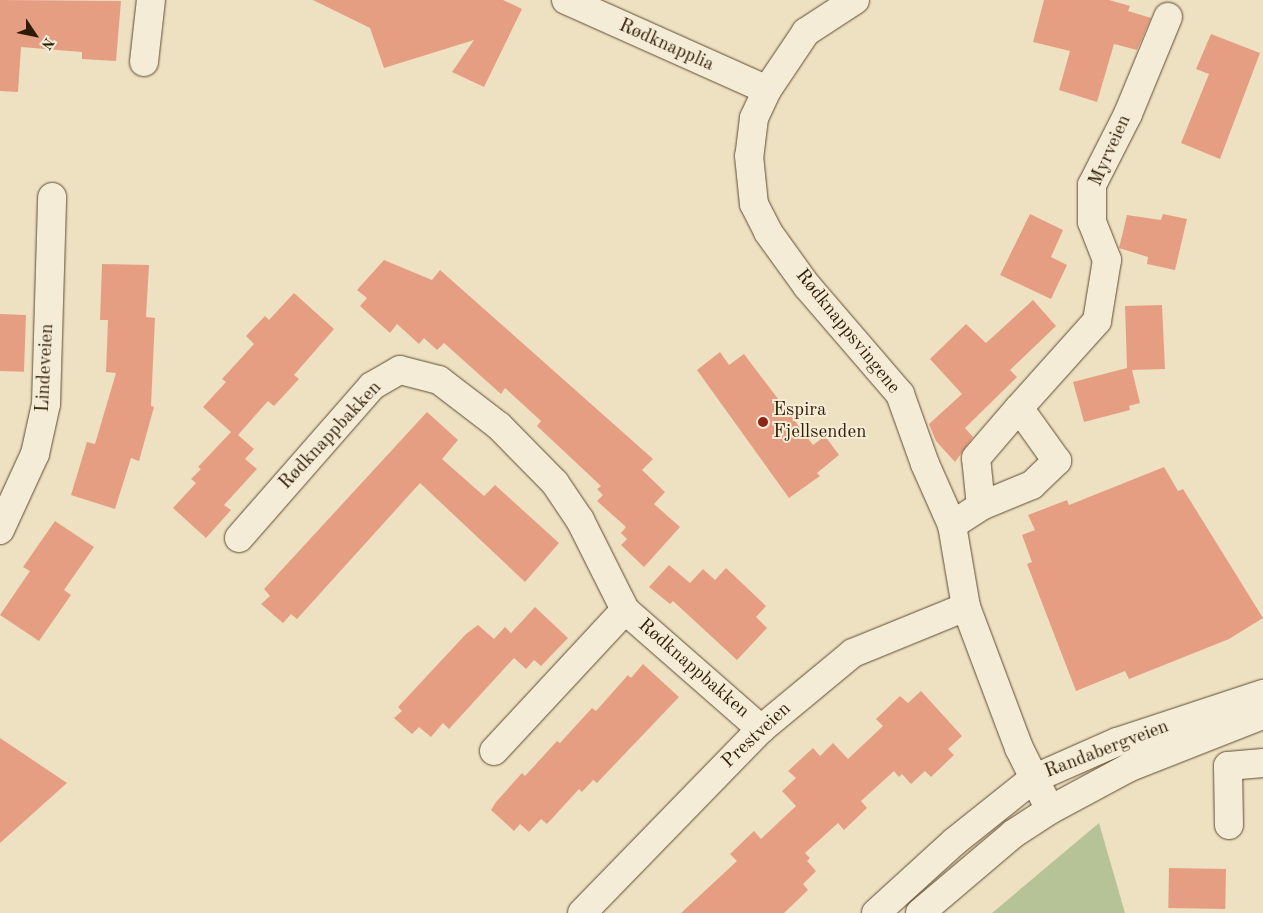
<!DOCTYPE html>
<meta charset="utf-8">
<style>
body{margin:0}
#map{position:relative;width:1263px;height:913px;overflow:hidden;background:#eee1c1;font-family:"Old Standard TT",serif}
div>[style]{position:absolute}
.green>*{inset:0;background:#b5c396}
.building>*{inset:0;background:#e69e82;transform-origin:0 0}
.roads{filter:drop-shadow(0 0 1px #5e4c33) drop-shadow(0 0 1px #5e4c33)}
.minor>*{height:28px;margin:-14px;padding:0 14px;transform-origin:14px;border-radius:14px;background:#f4ecd7}
.secondary>*{height:28px;margin:-14px;padding:0 14px;transform-origin:14px;border-radius:14px;background:#f4ecd7}
.dots>*{width:14px;height:14px;translate:-50% -50%;box-sizing:border-box;border:2px solid #f4ecd7;border-radius:50%}
span{translate:-50% -50%;white-space:nowrap;text-align:center;line-height:1.15;-webkit-text-stroke:4px #f4ecd7;paint-order:stroke}
.street-label{font-size:19px;color:#2e1b04}
.poi-label{font-size:19px;color:#2e1b04}
.left{translate:0 -50%;text-align:left}
.north{position:absolute;left:10px;top:10px;width:50px;height:50px;-webkit-text-stroke:4px #f4ecd7;paint-order:stroke;rotate:124deg;font-size:14px;font-weight:700;line-height:20px;text-align:center;color:#2e1b04}
.north::after{content:'';display:block;margin:auto;width:18px;height:22px;background:#2e1b04;clip-path:polygon(50% 0,100% 100%,50% 72%,0 100%)}
</style>
<div id="map">
<div class="green">
<i style="clip-path:polygon(1099px 823px,1125px 913px,992px 913px)"></i>
</div>
<div class="building">
<i style="clip-path:polygon(0 0,121px 1px,116px 61px,82px 59px,82px 52px,21px 47px,18px 92px,0 91px)"></i>
<i style="clip-path:polygon(313px 0,503px 0,522px 9px,484px 87px,452px 72px,474px 40px,384px 68px,370px 28px)"></i>
<i style="clip-path:polygon(1044px 0,1109px 0,1130px 6px,1128px 11px,1151px 18px,1137px 50px,1114px 44px,1097px 102px,1059px 90px,1070px 51px,1033px 42px)"></i>
<i style="clip-path:polygon(1211px 34px,1260px 53px,1220px 159px,1181px 143px,1209px 74px,1196px 69px)"></i>
<i style="clip-path:polygon(1030px 214px,1063px 230px,1051px 257px,1067px 265px,1051px 299px,1000px 275px)"></i>
<i style="clip-path:polygon(1163px 214px,1187px 219px,1175px 270px,1147px 264px,1148px 257px,1119px 248px,1127px 215px,1161px 220px)"></i>
<i style="clip-path:polygon(384px 260px,432px 280px,440px 270px,653px 459px,642px 470px,665px 492px,654px 504px,680px 527px,644px 567px,621px 545px,627px 539px,621px 533px,626px 527px,597px 501px,603px 495px,597px 489px,601px 486px,537px 426px,541px 421px,505px 388px,501px 394px,444px 343px,437px 350px,424px 338px,419px 344px,397px 324px,390px 333px,360px 306px,367px 298px,357px 290px)"></i>
<i style="clip-path:polygon(102px 264px,149px 265px,146px 317px,155px 318px,151px 406px,154px 407px,139px 461px,131px 458px,115px 509px,71px 495px,87px 442px,95px 444px,116px 373px,106px 372px,108px 320px,100px 320px)"></i>
<i style="clip-path:polygon(294px 293px,334px 329px,294px 375px,299px 379px,274px 406px,268px 401px,238px 435px,254px 449px,245px 459px,257px 469px,224px 505px,231px 510px,206px 538px,173px 508px,196px 483px,191px 479px,201px 469px,198px 467px,231px 432px,203px 407px,226px 382px,222px 379px,254px 344px,246px 336px,265px 316px,269px 320px)"></i>
<i style="clip-path:polygon(1033px 300px,1056px 326px,1010px 370px,1017px 377px,965px 428px,973px 437px,955px 462px,936px 441px,929px 424px,962px 394px,930px 359px,966px 324px,986px 343px)"></i>
<i style="clip-path:polygon(1162px 305px,1165px 369px,1132px 370px,1140px 403px,1129px 406px,1130px 410px,1084px 422px,1073px 382px,1127px 368px,1125px 306px)"></i>
<i style="left:0;top:314px;width:26px;height:57px;rotate:2deg"></i>
<i style="clip-path:polygon(720px 352px,729px 365px,744px 354px,813px 445px,825px 436px,839px 455px,817px 473px,820px 476px,789px 498px,697px 370px)"></i>
<i style="clip-path:polygon(427px 412px,458px 440px,442px 459px,484px 496px,495px 485px,559px 543px,525px 582px,420px 483px,297px 619px,291px 614px,283px 623px,261px 604px,270px 596px,264px 589px)"></i>
<i style="clip-path:polygon(1164px 467px,1178px 491px,1183px 489px,1263px 618px,1229px 639px,1129px 679px,1125px 671px,1076px 691px,1027px 564px,1032px 562px,1022px 535px,1035px 530px,1028px 515px,1067px 500px,1069px 505px)"></i>
<i style="clip-path:polygon(55px 521px,94px 547px,64px 590px,71px 595px,39px 641px,0 615px,30px 571px,23px 567px)"></i>
<i style="clip-path:polygon(669px 565px,690px 583px,703px 569px,715px 580px,726px 568px,766px 606px,756px 617px,767px 628px,737px 660px,673px 601px,670px 604px,649px 587px)"></i>
<i style="clip-path:polygon(535px 607px,568px 638px,541px 666px,534px 660px,526px 669px,514px 658px,449px 729px,443px 723px,431px 737px,419px 727px,412px 734px,394px 718px,402px 711px,398px 707px,466px 634px,478px 625px,494px 639px,505px 627px,511px 633px)"></i>
<i style="clip-path:polygon(643px 664px,679px 697px,597px 783px,593px 780px,582px 792px,579px 789px,547px 824px,541px 819px,529px 832px,520px 824px,514px 831px,491px 810px,496px 802px,522px 773px,525px 776px,557px 741px,560px 743px,592px 708px,596px 711px,628px 675px,631px 678px)"></i>
<i style="clip-path:polygon(921px 691px,962px 736px,948px 749px,954px 755px,931px 777px,925px 771px,911px 784px,902px 774px,899px 777px,894px 771px,861px 801px,867px 808px,844px 830px,838px 823px,805px 853px,810px 858px,807px 861px,816px 871px,803px 884px,808px 890px,784px 913px,681px 913px,737px 861px,730px 854px,754px 831px,761px 839px,796px 806px,782px 791px,796px 778px,788px 771px,813px 748px,820px 756px,833px 743px,848px 759px,883px 726px,876px 719px,900px 696px,908px 703px)"></i>
<i style="clip-path:polygon(0 738px,67px 783px,0 843px)"></i>
<i style="left:1169px;top:868px;width:57px;height:40px;rotate:1deg"></i>
</div>
<div class="roads">
<div class="minor">
<i style="left:566px;top:0;width:220px;rotate:24.1deg"></i>
<i style="left:855px;top:0;width:59px;rotate:146.9deg"></i>
<i style="left:806px;top:32px;width:70px;rotate:123.9deg"></i>
<i style="left:767px;top:90px;width:31px;rotate:115deg"></i>
<i style="left:754px;top:118px;width:38px;rotate:97deg"></i>
<i style="left:749px;top:156px;width:48px;rotate:84.1deg"></i>
<i style="left:754px;top:204px;width:31px;rotate:63deg"></i>
<i style="left:768px;top:232px;width:67px;rotate:54.2deg"></i>
<i style="left:807px;top:286px;width:143px;rotate:49.3deg"></i>
<i style="left:900px;top:394px;width:74px;rotate:70.3deg"></i>
<i style="left:925px;top:464px;width:67px;rotate:66.1deg"></i>
<i style="left:952px;top:525px;width:83px;rotate:80.3deg"></i>
<i style="left:966px;top:607px;width:151px;rotate:69.4deg"></i>
<i style="left:1019px;top:748px;width:69px;rotate:63.4deg"></i>
<i style="left:144px;top:62px;width:62px;rotate:-83.6deg"></i>
<i style="left:981px;top:506px;width:48px;rotate:-95.9deg"></i>
<i style="left:976px;top:458px;width:66px;rotate:-49.3deg"></i>
<i style="left:952px;top:525px;width:35px;rotate:-33deg"></i>
<i style="left:981px;top:506px;width:55px;rotate:-22.4deg"></i>
<i style="left:1032px;top:485px;width:35px;rotate:-44deg"></i>
<i style="left:1057px;top:461px;width:65px;rotate:-125.6deg"></i>
<i style="left:1019px;top:408px;width:117px;rotate:-48.1deg"></i>
<i style="left:1097px;top:321px;width:62px;rotate:-80.7deg"></i>
<i style="left:1107px;top:260px;width:41px;rotate:-111.5deg"></i>
<i style="left:1092px;top:222px;width:37px;rotate:-90deg"></i>
<i style="left:1092px;top:185px;width:80px;rotate:-63.1deg"></i>
<i style="left:1128px;top:114px;width:105px;rotate:-67.6deg"></i>
<i style="left:0;top:530px;width:84px;rotate:-65.3deg"></i>
<i style="left:35px;top:454px;width:51px;rotate:-77.6deg"></i>
<i style="left:46px;top:404px;width:207px;rotate:-88.3deg"></i>
<i style="left:239px;top:538px;width:202px;rotate:-48.8deg"></i>
<i style="left:372px;top:386px;width:32px;rotate:-30deg"></i>
<i style="left:400px;top:370px;width:40px;rotate:14.4deg"></i>
<i style="left:439px;top:380px;width:76px;rotate:37.5deg"></i>
<i style="left:499px;top:426px;width:80px;rotate:45.5deg"></i>
<i style="left:555px;top:483px;width:45px;rotate:56deg"></i>
<i style="left:580px;top:520px;width:101px;rotate:63.4deg"></i>
<i style="left:625px;top:610px;width:181px;rotate:41.2deg"></i>
<i style="left:494px;top:751px;width:192px;rotate:-47.1deg"></i>
<i style="left:1229px;top:825px;width:59px;rotate:-91deg"></i>
<i style="left:1228px;top:766px;width:35px;rotate:-5deg"></i>
<i style="left:582px;top:913px;width:257px;rotate:-45.8deg"></i>
<i style="left:761px;top:729px;width:119px;rotate:-39.6deg"></i>
<i style="left:853px;top:653px;width:122px;rotate:-22.2deg"></i>
</div>
<div class="secondary">
<i style="left:876px;top:913px;width:105px;rotate:-42.3deg"></i>
<i style="left:954px;top:842px;width:101px;rotate:-38.6deg"></i>
<i style="left:1033px;top:779px;width:92px;rotate:-23.8deg"></i>
<i style="left:1117px;top:742px;width:154px;rotate:-18.2deg"></i>
<i style="left:920px;top:913px;width:122px;rotate:-40.3deg"></i>
<i style="left:1013px;top:834px;width:44px;rotate:-33deg"></i>
<i style="left:1050px;top:810px;width:91px;rotate:-28.3deg"></i>
<i style="left:1130px;top:767px;width:143px;rotate:-21.4deg"></i>
</div>
</div>
<div class="dots">
<i style="left:763px;top:422px;background:#8f2418"></i>
</div>
<div class="street-label">
<span style="left:666px;top:46px;rotate:24deg">Rødknapplia</span>
<span style="left:1111px;top:151px;rotate:-66deg">Myrveien</span>
<span style="left:847px;top:332px;rotate:51deg">Rødknappsvingene</span>
<span style="left:46px;top:368px;rotate:-87deg">Lindeveien</span>
<span style="left:331px;top:436px;rotate:-47deg">Rødknappbakken</span>
<span style="left:693px;top:669px;rotate:41deg">Rødknappbakken</span>
<span style="left:757px;top:736px;rotate:-43deg">Prestveien</span>
<span style="left:1107px;top:750px;rotate:-21deg">Randabergveien</span>
</div>
<div class="poi-label">
<span class="left" style="left:773px;top:422px">Espira<br>Fjellsenden</span>
</div>
<div class="north">N</div>
</div>
